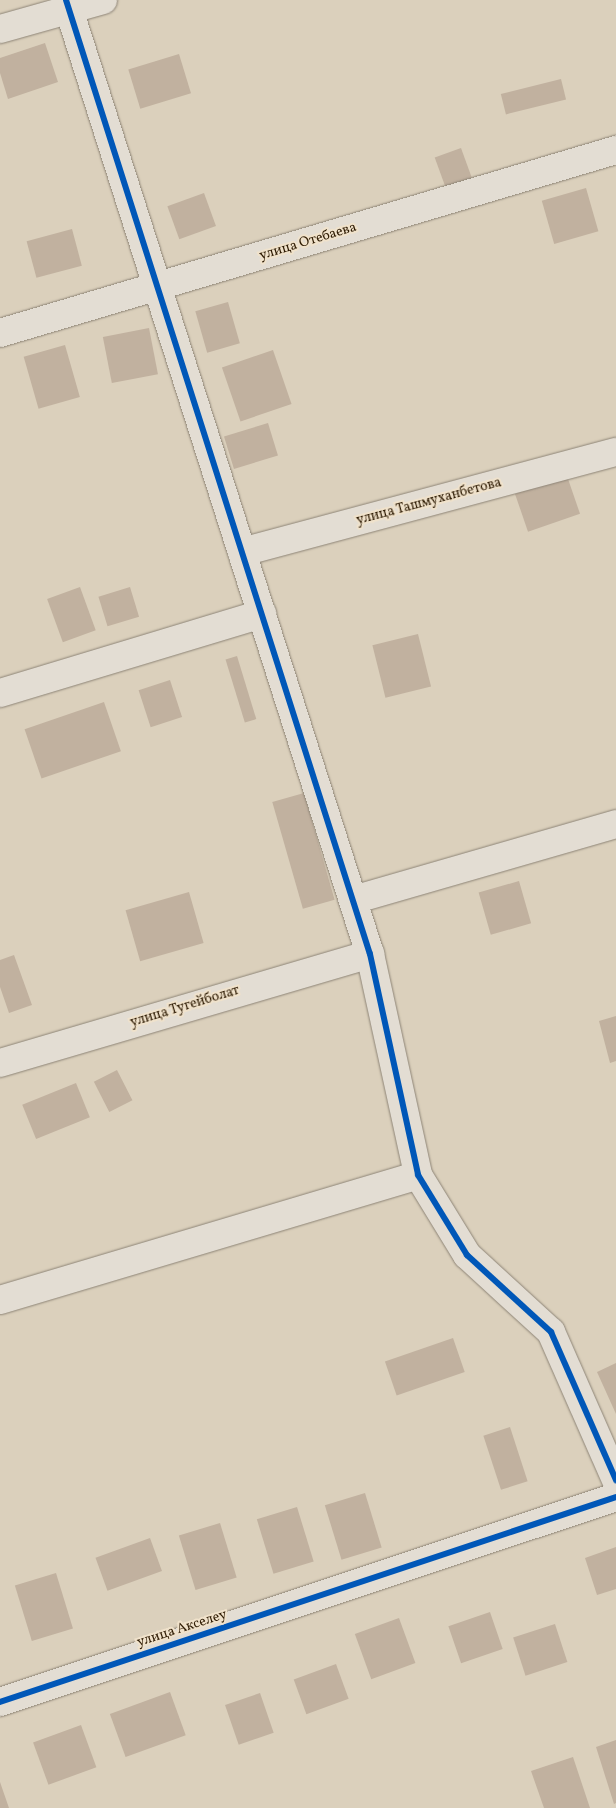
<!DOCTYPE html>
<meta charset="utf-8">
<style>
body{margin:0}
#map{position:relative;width:616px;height:1808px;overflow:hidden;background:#dbd0bc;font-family:Vollkorn,serif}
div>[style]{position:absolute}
.building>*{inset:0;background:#c1b19f;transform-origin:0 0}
.roads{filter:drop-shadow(0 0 1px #8d8476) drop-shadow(0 0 1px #8d8476)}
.minor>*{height:28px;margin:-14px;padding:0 14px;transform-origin:14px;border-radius:14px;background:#e3ddd3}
.cycleway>*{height:6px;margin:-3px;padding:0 3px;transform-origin:3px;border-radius:3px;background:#0057b8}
span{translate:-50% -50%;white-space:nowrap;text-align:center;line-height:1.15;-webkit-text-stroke:4px #f0e2cb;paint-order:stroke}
.street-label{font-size:14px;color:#2e1b03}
</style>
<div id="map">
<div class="building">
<i style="clip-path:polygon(45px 43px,58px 82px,8px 99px,0 73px,0 58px)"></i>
<i style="left:179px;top:54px;width:41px;height:53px;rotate:73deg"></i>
<i style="left:561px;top:79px;width:21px;height:62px;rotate:76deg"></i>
<i style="left:461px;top:148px;width:37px;height:28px;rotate:70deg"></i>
<i style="left:586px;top:188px;width:45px;height:46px;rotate:74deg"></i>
<i style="left:204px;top:193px;width:35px;height:39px;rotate:70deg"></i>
<i style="left:72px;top:229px;width:38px;height:47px;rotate:75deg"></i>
<i style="left:228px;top:302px;width:43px;height:34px;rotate:74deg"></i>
<i style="left:149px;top:328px;width:47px;height:47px;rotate:79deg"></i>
<i style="left:65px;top:345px;width:54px;height:43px;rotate:74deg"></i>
<i style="left:273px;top:350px;width:57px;height:54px;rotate:71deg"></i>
<i style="left:268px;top:423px;width:34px;height:46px;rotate:73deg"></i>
<i style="left:567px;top:476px;width:40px;height:55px;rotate:71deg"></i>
<i style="left:80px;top:587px;width:46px;height:35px;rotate:70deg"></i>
<i style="left:130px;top:587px;width:31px;height:33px;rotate:73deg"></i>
<i style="left:418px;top:634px;width:54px;height:47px;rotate:76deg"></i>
<i style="left:237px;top:656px;width:66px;height:12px;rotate:73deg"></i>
<i style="left:170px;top:680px;width:39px;height:33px;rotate:72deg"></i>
<i style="left:104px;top:702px;width:52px;height:84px;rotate:71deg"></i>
<i style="left:304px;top:793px;width:111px;height:33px;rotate:74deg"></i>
<i style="left:519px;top:881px;width:44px;height:42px;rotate:74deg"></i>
<i style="left:189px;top:892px;width:53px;height:66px;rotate:74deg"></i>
<i style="clip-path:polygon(14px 955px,32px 1005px,9px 1013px,0 987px,0 960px)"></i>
<i style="clip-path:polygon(616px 1016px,616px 1061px,610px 1063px,599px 1021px)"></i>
<i style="left:117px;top:1070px;width:34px;height:26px;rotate:63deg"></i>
<i style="left:76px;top:1083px;width:37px;height:58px;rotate:68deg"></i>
<i style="left:453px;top:1338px;width:36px;height:72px;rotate:71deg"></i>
<i style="clip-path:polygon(616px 1363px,616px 1414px,597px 1372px)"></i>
<i style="left:510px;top:1427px;width:57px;height:28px;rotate:72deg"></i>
<i style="left:365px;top:1493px;width:57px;height:42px;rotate:73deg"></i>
<i style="left:297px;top:1507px;width:57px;height:42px;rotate:73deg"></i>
<i style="left:220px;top:1523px;width:57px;height:43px;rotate:73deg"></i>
<i style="left:150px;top:1538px;width:35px;height:58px;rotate:70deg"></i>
<i style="clip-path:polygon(616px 1547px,616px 1589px,597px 1595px,585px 1558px)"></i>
<i style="left:56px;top:1573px;width:58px;height:43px;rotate:73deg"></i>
<i style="left:490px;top:1612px;width:39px;height:44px;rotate:71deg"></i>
<i style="left:399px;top:1618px;width:48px;height:47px;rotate:70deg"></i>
<i style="left:555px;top:1624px;width:40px;height:44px;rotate:72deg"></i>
<i style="left:336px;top:1664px;width:37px;height:45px;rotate:70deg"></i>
<i style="left:170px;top:1692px;width:46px;height:64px;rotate:70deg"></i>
<i style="left:260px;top:1693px;width:42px;height:37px;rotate:71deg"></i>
<i style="left:81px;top:1725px;width:45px;height:51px;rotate:70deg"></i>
<i style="clip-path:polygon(616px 1740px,616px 1803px,614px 1804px,596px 1747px)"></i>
<i style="clip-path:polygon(573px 1757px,590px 1808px,544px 1808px,531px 1771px)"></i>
<i style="clip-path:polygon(0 1782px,9px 1808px,0 1808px)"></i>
</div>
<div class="roads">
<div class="minor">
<i style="left:66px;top:0;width:1001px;rotate:72.33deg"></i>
<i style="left:370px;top:954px;width:226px;rotate:77.7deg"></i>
<i style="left:418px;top:1175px;width:94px;rotate:58.5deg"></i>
<i style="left:467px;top:1255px;width:114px;rotate:42.5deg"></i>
<i style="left:551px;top:1332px;width:162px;rotate:66.3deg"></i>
<i style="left:0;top:29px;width:107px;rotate:-15.7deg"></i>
<i style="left:0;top:333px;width:643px;rotate:-16.55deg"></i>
<i style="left:242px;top:552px;width:387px;rotate:-15deg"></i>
<i style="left:0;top:693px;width:274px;rotate:-16.8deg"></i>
<i style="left:353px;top:900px;width:274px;rotate:-16.1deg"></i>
<i style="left:0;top:1063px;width:386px;rotate:-16.4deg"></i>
<i style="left:0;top:1300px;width:436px;rotate:-16.6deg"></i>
<i style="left:0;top:1702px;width:649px;rotate:-18.41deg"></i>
</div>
</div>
<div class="cycleway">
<i style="left:66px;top:0;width:1001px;rotate:72.33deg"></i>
<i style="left:370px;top:954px;width:226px;rotate:77.7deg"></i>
<i style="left:418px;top:1175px;width:94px;rotate:58.5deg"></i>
<i style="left:467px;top:1255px;width:114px;rotate:42.5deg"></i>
<i style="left:551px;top:1332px;width:162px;rotate:66.3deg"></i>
<i style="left:0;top:1702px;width:649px;rotate:-18.41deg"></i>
</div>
<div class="street-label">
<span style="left:308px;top:242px;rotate:-17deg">улица Отебаева</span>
<span style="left:429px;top:502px;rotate:-15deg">улица Ташмуханбетова</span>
<span style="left:185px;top:1007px;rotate:-17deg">улица Тугейболат</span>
<span style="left:182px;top:1629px;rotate:-18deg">улица Акселеу</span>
</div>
</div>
